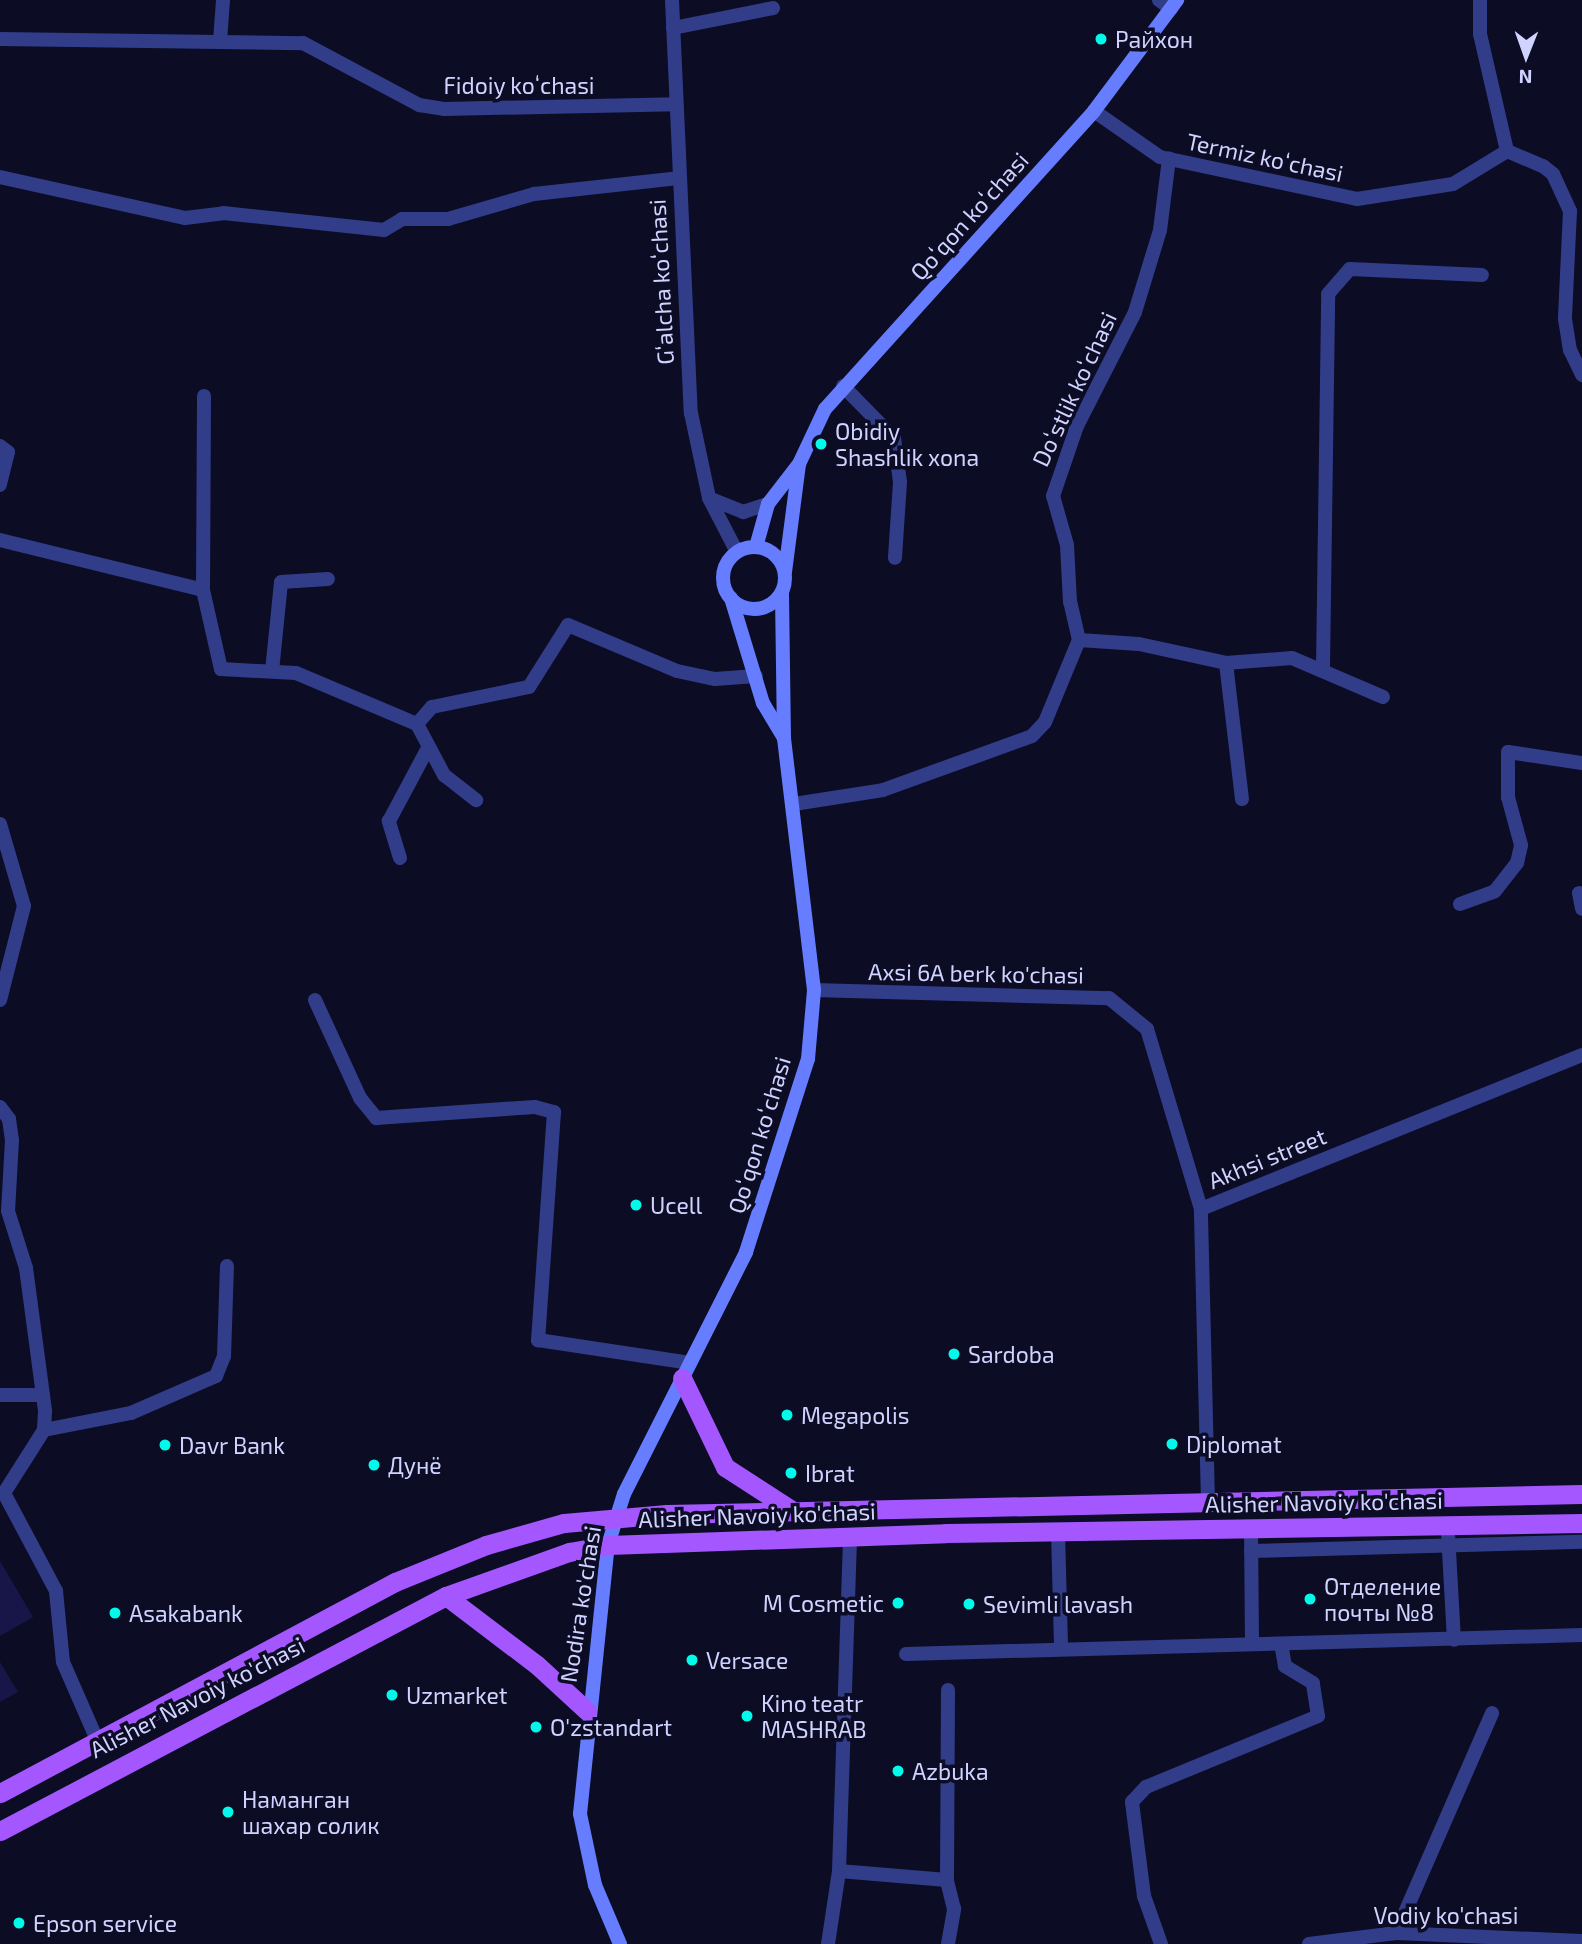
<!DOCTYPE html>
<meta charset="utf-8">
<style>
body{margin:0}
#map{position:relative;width:1582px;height:1944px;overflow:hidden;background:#0c0c25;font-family:"Exo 2",sans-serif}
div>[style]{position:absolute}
.building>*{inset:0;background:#181648}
.minor>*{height:14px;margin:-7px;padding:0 7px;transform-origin:7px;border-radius:7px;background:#323d89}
.tertiary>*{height:14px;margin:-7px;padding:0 7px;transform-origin:7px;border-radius:7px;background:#323d89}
.secondary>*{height:14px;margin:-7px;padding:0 7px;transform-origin:7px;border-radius:7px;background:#677dff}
.secondary>.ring{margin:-7px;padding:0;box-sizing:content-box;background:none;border:14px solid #677dff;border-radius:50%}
.primary>*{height:19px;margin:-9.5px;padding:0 9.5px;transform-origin:9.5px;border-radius:9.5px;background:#a457ff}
.dots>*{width:19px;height:19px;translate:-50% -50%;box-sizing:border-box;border:4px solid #0c0c25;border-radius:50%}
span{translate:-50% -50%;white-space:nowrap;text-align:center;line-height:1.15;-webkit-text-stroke:7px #0c0c25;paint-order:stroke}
.poi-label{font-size:23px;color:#d0d3ff}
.left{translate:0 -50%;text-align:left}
.right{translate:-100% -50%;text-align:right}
.street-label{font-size:23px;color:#d0d3ff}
.north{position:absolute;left:1491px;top:21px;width:70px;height:70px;-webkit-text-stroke:5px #0c0c25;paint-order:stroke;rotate:181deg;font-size:19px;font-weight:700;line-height:28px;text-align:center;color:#d0d3ff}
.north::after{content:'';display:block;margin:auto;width:24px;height:32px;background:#d0d3ff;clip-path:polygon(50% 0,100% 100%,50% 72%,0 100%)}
</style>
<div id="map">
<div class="building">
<i style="clip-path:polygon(0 1561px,33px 1617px,0 1636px)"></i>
<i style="clip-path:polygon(0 1662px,18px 1692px,0 1702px)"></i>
</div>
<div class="minor">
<i style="left:1159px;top:0;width:15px;rotate:37deg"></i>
<i style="left:1480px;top:0;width:34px;rotate:90deg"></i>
<i style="left:1480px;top:34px;width:120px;rotate:77deg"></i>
<i style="left:673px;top:28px;width:102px;rotate:-11.3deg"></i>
<i style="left:220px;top:41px;width:41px;rotate:-85.8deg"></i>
<i style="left:1094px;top:111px;width:80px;rotate:34.9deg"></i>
<i style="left:1160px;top:157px;width:201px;rotate:12deg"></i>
<i style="left:1357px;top:199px;width:97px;rotate:-8.9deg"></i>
<i style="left:1453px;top:184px;width:63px;rotate:-31.4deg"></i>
<i style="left:1507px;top:151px;width:39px;rotate:23deg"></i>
<i style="left:1543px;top:166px;width:13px;rotate:39deg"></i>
<i style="left:1553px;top:174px;width:41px;rotate:65.3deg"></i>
<i style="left:1570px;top:211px;width:108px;rotate:92.7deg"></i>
<i style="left:1565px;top:319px;width:31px;rotate:81deg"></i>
<i style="left:1570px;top:350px;width:28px;rotate:64deg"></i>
<i style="left:0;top:177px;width:189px;rotate:12.5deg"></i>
<i style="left:185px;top:218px;width:38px;rotate:-7deg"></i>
<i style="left:223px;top:213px;width:162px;rotate:6deg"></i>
<i style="left:384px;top:230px;width:21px;rotate:-31deg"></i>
<i style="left:402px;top:219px;width:46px"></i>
<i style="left:448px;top:219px;width:90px;rotate:-16.2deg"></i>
<i style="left:534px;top:194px;width:145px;rotate:-6.3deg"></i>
<i style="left:843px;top:386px;width:73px;rotate:45.6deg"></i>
<i style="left:894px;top:438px;width:44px;rotate:82.2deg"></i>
<i style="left:900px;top:482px;width:76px;rotate:93.8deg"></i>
<i style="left:0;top:446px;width:10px;rotate:37deg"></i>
<i style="left:8px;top:452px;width:34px;rotate:104deg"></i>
<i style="left:0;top:540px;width:209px;rotate:13.8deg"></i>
<i style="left:203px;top:590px;width:81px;rotate:77.2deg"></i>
<i style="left:221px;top:669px;width:75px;rotate:3.1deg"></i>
<i style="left:296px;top:673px;width:131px;rotate:22.9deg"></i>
<i style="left:417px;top:724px;width:23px;rotate:-49deg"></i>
<i style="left:432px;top:707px;width:99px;rotate:-11.7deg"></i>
<i style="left:529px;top:687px;width:73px;rotate:-57.8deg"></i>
<i style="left:568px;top:625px;width:118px;rotate:22.9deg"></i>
<i style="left:677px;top:671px;width:39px;rotate:12deg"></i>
<i style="left:715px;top:679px;width:41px;rotate:-4.2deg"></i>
<i style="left:203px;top:590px;width:194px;rotate:-89.7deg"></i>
<i style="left:1079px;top:640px;width:39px;rotate:-103deg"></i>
<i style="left:1070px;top:602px;width:57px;rotate:-93deg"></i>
<i style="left:1067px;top:545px;width:51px;rotate:-105.9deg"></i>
<i style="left:1053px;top:496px;width:74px;rotate:-71.1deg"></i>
<i style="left:1077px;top:426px;width:128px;rotate:-63deg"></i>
<i style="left:1135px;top:312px;width:86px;rotate:-73deg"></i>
<i style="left:1160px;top:230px;width:72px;rotate:-82.8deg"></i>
<i style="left:1226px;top:663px;width:137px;rotate:83.3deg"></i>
<i style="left:1323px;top:667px;width:373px;rotate:-89.2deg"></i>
<i style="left:1328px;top:294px;width:33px;rotate:-49deg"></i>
<i style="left:1350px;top:269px;width:132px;rotate:2.6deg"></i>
<i style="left:272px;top:671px;width:89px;rotate:-84.2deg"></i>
<i style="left:281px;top:582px;width:47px;rotate:-3.7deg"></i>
<i style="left:417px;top:724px;width:58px;rotate:62.1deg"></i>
<i style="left:444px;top:775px;width:41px;rotate:38deg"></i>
<i style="left:794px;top:804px;width:90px;rotate:-8.9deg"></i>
<i style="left:883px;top:790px;width:158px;rotate:-19.9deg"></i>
<i style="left:1032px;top:736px;width:19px;rotate:-47deg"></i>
<i style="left:1045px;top:722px;width:89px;rotate:-67.5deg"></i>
<i style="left:1079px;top:640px;width:60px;rotate:3.8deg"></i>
<i style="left:1139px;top:644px;width:89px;rotate:12.3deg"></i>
<i style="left:1226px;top:663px;width:66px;rotate:-4.3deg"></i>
<i style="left:1292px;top:658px;width:99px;rotate:23.2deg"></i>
<i style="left:0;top:824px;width:85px;rotate:73.7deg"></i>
<i style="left:24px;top:906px;width:97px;rotate:104.3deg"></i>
<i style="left:400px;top:858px;width:39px;rotate:-107deg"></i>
<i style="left:389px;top:821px;width:83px;rotate:-61.9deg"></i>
<i style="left:1579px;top:893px;width:16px;rotate:79deg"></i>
<i style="left:1460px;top:904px;width:37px;rotate:-20deg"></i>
<i style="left:1495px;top:891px;width:36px;rotate:-52deg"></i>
<i style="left:1517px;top:863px;width:18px;rotate:-77deg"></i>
<i style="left:1521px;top:845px;width:50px;rotate:-105.2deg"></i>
<i style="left:1508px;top:797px;width:45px;rotate:-90deg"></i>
<i style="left:1508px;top:752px;width:75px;rotate:8.5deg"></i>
<i style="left:814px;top:990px;width:295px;rotate:1.6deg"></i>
<i style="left:1109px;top:998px;width:49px;rotate:39.2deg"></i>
<i style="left:1147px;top:1029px;width:188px;rotate:73.3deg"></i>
<i style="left:315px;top:1000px;width:108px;rotate:65.3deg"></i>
<i style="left:360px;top:1098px;width:26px;rotate:51deg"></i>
<i style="left:376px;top:1118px;width:159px;rotate:-4deg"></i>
<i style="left:535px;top:1107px;width:20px;rotate:15deg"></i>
<i style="left:554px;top:1112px;width:229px;rotate:94deg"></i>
<i style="left:538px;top:1340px;width:154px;rotate:8.6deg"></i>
<i style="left:0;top:1107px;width:15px;rotate:53deg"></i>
<i style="left:9px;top:1119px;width:21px;rotate:82deg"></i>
<i style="left:12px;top:1140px;width:71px;rotate:93.2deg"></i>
<i style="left:8px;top:1211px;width:60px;rotate:72.5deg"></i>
<i style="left:26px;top:1268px;width:144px;rotate:82.4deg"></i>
<i style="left:45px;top:1411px;width:19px;rotate:93deg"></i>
<i style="left:44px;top:1430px;width:75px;rotate:122.4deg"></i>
<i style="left:4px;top:1493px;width:111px;rotate:62deg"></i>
<i style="left:56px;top:1591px;width:71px;rotate:84.4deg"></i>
<i style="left:63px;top:1662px;width:85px;rotate:66.4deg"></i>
<i style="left:0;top:1395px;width:43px"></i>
<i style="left:44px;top:1430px;width:89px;rotate:-11.1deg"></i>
<i style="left:131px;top:1413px;width:93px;rotate:-23.5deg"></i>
<i style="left:216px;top:1376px;width:22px;rotate:-68deg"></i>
<i style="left:224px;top:1356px;width:90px;rotate:-88.1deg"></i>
<i style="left:1251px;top:1528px;width:116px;rotate:89.5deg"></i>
<i style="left:1058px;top:1531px;width:115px;rotate:88.5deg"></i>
<i style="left:1448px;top:1533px;width:107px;rotate:86.8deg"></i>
<i style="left:1251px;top:1551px;width:331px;rotate:-1.6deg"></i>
<i style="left:906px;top:1654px;width:676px;rotate:-1.61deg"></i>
<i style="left:839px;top:1871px;width:108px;rotate:4.8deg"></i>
<i style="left:1396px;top:1933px;width:240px;rotate:-66.4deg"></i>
<i style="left:828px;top:1944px;width:74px;rotate:-81.4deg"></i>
<i style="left:839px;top:1871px;width:334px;rotate:-88.1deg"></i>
<i style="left:948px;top:1944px;width:36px;rotate:-80deg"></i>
<i style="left:954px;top:1909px;width:30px;rotate:-104deg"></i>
<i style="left:947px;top:1880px;width:190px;rotate:-89.7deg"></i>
<i style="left:1161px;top:1944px;width:51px;rotate:-109.5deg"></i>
<i style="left:1144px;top:1896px;width:95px;rotate:-97.3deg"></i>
<i style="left:1132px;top:1802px;width:21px;rotate:-47deg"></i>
<i style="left:1146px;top:1787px;width:186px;rotate:-22.4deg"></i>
<i style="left:1318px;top:1716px;width:33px;rotate:-99deg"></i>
<i style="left:1313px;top:1683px;width:33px;rotate:-149deg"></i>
<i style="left:1285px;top:1666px;width:22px;rotate:-100deg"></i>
<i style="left:1309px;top:1944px;width:88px;rotate:-7.2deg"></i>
<i style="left:1396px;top:1933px;width:186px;rotate:2.5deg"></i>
</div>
<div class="tertiary">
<i style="left:672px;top:0;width:413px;rotate:87.4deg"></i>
<i style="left:691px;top:413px;width:87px;rotate:78deg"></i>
<i style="left:709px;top:498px;width:61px;rotate:62.6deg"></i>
<i style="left:0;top:39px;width:303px;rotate:0.8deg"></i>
<i style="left:303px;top:43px;width:132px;rotate:28.1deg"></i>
<i style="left:419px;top:105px;width:25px;rotate:9deg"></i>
<i style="left:444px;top:109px;width:232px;rotate:-1.2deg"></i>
<i style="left:711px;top:499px;width:35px;rotate:22deg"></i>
<i style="left:743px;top:512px;width:26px;rotate:-18deg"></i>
<i style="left:1208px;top:1502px;width:293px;rotate:-91.4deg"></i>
<i style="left:1201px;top:1209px;width:411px;rotate:-22deg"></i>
</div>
<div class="secondary">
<i style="left:756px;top:547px;width:45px;rotate:-74.4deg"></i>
<i style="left:768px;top:504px;width:49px;rotate:-52.4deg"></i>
<i class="ring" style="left:723px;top:547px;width:48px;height:48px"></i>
<i style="left:785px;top:572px;width:109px;rotate:-82.6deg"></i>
<i style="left:799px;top:464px;width:61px;rotate:-64.7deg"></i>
<i style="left:825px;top:409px;width:401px;rotate:-47.9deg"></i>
<i style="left:1094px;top:111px;width:139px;rotate:-53.2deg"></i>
<i style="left:731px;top:598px;width:110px;rotate:73.1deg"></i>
<i style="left:763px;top:703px;width:41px;rotate:59deg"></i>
<i style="left:620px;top:1944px;width:64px;rotate:-113deg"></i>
<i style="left:595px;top:1885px;width:73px;rotate:-101.9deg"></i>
<i style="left:580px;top:1814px;width:270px;rotate:-84.1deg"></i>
<i style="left:608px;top:1545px;width:53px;rotate:-72.6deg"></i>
<i style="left:624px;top:1494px;width:271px;rotate:-63.2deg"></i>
<i style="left:746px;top:1252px;width:203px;rotate:-72.2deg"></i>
<i style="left:808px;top:1059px;width:69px;rotate:-85deg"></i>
<i style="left:814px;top:990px;width:254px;rotate:-96.8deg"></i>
<i style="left:784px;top:738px;width:146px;rotate:-90.8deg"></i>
</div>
<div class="primary">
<i style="left:682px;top:1378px;width:99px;rotate:64.2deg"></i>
<i style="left:725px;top:1467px;width:81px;rotate:32.9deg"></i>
<i style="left:446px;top:1596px;width:114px;rotate:37.2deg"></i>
<i style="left:537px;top:1665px;width:68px;rotate:42.6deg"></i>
<i style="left:0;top:1793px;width:448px;rotate:-28.1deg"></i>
<i style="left:395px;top:1582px;width:98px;rotate:-22.1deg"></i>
<i style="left:486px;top:1545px;width:81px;rotate:-15.8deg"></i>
<i style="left:564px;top:1523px;width:103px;rotate:-5deg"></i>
<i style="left:667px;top:1514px;width:915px;rotate:-1.25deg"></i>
<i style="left:0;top:1831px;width:504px;rotate:-27.79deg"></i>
<i style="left:446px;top:1596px;width:131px;rotate:-19.7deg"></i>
<i style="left:569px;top:1552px;width:40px;rotate:-10deg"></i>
<i style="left:608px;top:1545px;width:338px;rotate:-2deg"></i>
<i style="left:946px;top:1533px;width:636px;rotate:-0.9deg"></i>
</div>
<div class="dots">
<i style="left:1101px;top:39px;background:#00fbea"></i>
<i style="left:821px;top:444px;background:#00fbea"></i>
<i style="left:636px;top:1205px;background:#00fbea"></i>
<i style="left:954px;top:1354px;background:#00fbea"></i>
<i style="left:787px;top:1415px;background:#00fbea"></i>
<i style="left:1172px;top:1444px;background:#00fbea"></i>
<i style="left:165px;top:1445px;background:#00fbea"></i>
<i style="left:374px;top:1465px;background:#00fbea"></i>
<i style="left:791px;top:1473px;background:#00fbea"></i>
<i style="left:1310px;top:1599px;background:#00fbea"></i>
<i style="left:898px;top:1603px;background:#00fbea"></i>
<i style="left:969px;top:1604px;background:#00fbea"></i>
<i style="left:115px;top:1613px;background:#00fbea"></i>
<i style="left:692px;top:1660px;background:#00fbea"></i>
<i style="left:392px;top:1695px;background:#00fbea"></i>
<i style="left:747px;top:1716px;background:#00fbea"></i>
<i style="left:536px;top:1727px;background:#00fbea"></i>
<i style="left:898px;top:1771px;background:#00fbea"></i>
<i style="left:228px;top:1812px;background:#00fbea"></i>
<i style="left:19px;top:1923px;background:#00fbea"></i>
</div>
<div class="poi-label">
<span class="left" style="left:1115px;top:39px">Райхон</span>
<span class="left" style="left:835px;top:444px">Obidiy<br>Shashlik xona</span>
<span class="left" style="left:650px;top:1205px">Ucell</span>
<span class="left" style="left:968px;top:1354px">Sardoba</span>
<span class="left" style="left:801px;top:1415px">Megapolis</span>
<span class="left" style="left:1186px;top:1444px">Diplomat</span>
<span class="left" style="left:179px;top:1445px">Davr Bank</span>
<span class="left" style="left:388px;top:1465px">Дунё</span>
<span class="left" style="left:805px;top:1473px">Ibrat</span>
<span class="left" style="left:1324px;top:1599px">Отделение<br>почты №8</span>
<span class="right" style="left:884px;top:1603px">M Cosmetic</span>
<span class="left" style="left:983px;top:1604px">Sevimli lavash</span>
<span class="left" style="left:129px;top:1613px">Asakabank</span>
<span class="left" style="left:706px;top:1660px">Versace</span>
<span class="left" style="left:406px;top:1695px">Uzmarket</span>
<span class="left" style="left:761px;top:1716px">Kino teatr<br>MASHRAB</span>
<span class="left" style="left:550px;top:1727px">O'zstandart</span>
<span class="left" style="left:912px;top:1771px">Azbuka</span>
<span class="left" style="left:242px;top:1812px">Наманган<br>шахар солик</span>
<span class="left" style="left:33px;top:1923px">Epson service</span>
</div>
<div class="street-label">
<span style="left:519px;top:85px">Fidoiy koʻchasi</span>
<span style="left:1265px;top:157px;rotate:12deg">Termiz koʻchasi</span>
<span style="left:969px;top:216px;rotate:-48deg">Qoʻqon koʻchasi</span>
<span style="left:661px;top:282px;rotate:-93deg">Gʻalcha koʻchasi</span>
<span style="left:1074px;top:389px;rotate:-65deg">Doʻstlik koʻchasi</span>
<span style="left:976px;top:973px;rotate:1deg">Axsi 6А berk ko'chasi</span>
<span style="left:759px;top:1135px;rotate:-73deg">Qoʻqon koʻchasi</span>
<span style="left:1267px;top:1158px;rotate:-22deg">Akhsi street</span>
<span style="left:1324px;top:1502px;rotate:-1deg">Alisher Navoiy ko'chasi</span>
<span style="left:757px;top:1515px;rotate:-2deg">Alisher Navoiy ko'chasi</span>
<span style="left:580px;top:1604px;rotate:-81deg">Nodira ko'chasi</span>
<span style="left:197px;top:1697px;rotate:-27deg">Alisher Navoiy ko'chasi</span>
<span style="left:1446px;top:1915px">Vodiy ko'chasi</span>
</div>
<div class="north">N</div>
</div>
